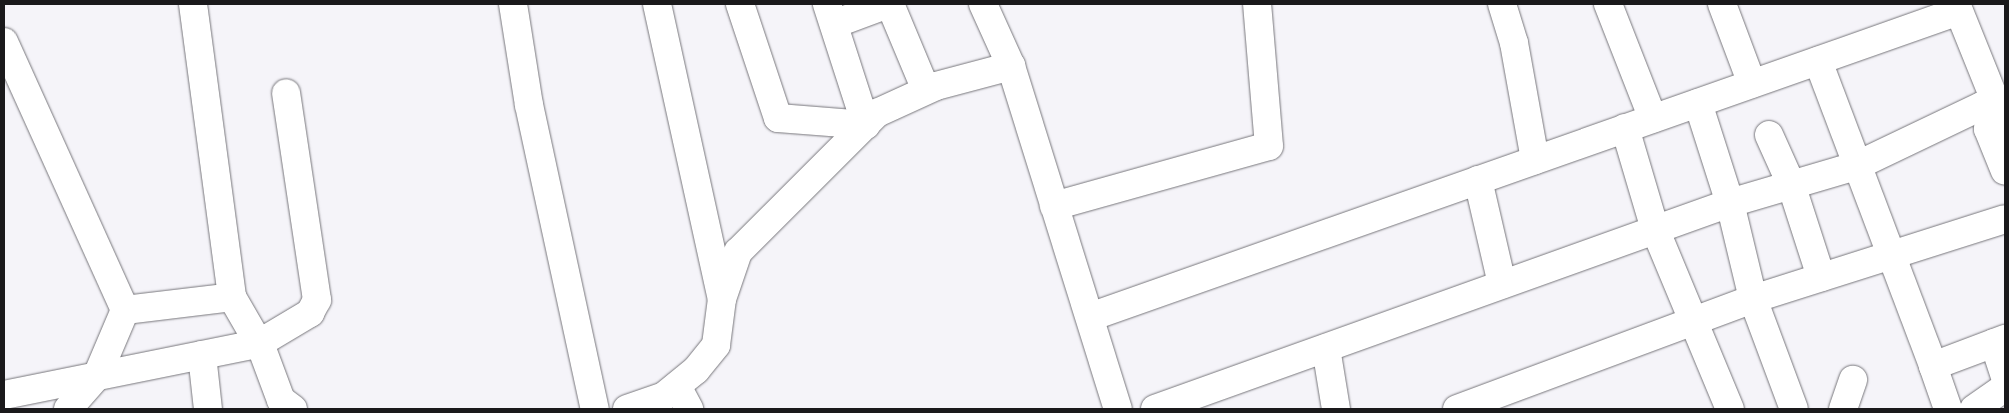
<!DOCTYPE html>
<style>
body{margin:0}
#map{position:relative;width:2009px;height:413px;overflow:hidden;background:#f5f4f9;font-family:Literata,serif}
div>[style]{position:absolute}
.roads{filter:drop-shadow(0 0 1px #77767b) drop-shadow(0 0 1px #77767b)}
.minor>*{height:28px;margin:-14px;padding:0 14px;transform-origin:14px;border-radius:14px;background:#fff}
.tertiary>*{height:28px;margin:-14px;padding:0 14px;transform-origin:14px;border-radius:14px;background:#fff}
span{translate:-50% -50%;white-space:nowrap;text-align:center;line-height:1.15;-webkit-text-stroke:4.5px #f5f4f9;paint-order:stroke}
.frame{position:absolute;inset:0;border:5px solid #1a191b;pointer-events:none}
</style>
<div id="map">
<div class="roads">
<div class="minor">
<i style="left:193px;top:4px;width:296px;rotate:82.4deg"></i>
<i style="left:232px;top:297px;width:60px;rotate:60deg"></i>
<i style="left:262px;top:349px;width:54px;rotate:69.6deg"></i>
<i style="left:281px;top:400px;width:15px;rotate:37deg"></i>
<i style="left:513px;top:4px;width:102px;rotate:81deg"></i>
<i style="left:529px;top:105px;width:311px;rotate:77.8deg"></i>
<i style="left:657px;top:4px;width:302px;rotate:77.6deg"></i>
<i style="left:740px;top:4px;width:120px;rotate:71.6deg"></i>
<i style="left:778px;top:118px;width:88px;rotate:4.5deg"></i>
<i style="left:866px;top:125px;width:127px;rotate:-107.9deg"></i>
<i style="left:890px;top:4px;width:93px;rotate:67.3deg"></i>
<i style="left:1502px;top:4px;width:41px;rotate:72.9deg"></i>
<i style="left:1514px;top:43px;width:119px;rotate:79.8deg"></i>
<i style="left:1608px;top:4px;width:123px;rotate:68.6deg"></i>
<i style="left:1722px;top:4px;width:85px;rotate:69.4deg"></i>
<i style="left:834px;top:24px;width:58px;rotate:-20.3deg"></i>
<i style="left:4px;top:42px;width:294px;rotate:65.7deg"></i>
<i style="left:125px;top:310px;width:108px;rotate:-6.9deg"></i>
<i style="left:1818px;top:61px;width:326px;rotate:69.3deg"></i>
<i style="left:1698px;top:103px;width:105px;rotate:72.3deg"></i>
<i style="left:1730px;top:203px;width:99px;rotate:76.5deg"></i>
<i style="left:1753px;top:299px;width:117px;rotate:69.6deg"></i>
<i style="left:1625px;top:128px;width:105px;rotate:73.5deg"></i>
<i style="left:1655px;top:229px;width:195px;rotate:67.4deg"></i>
<i style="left:1769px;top:135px;width:54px;rotate:65.8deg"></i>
<i style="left:1791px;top:184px;width:98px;rotate:72.1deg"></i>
<i style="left:1478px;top:180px;width:107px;rotate:77deg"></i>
<i style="left:1054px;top:206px;width:223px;rotate:-15.6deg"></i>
<i style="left:1269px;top:146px;width:143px;rotate:-94.8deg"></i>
<i style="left:1090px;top:317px;width:921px;rotate:-19.4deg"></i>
<i style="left:1959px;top:11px;width:110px;rotate:68.1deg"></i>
<i style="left:2000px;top:113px;width:5px;rotate:-22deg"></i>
<i style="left:1994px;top:343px;width:36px;rotate:72deg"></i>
<i style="left:1326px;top:348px;width:62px;rotate:80.7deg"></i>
<i style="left:202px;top:355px;width:54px;rotate:83.7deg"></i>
<i style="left:677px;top:386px;width:26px;rotate:62deg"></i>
<i style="left:4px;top:395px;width:259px;rotate:-11.4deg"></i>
<i style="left:258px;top:344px;width:61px;rotate:-30.8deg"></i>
<i style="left:310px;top:313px;width:15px;rotate:-62deg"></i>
<i style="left:317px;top:300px;width:209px;rotate:-98.5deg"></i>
<i style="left:68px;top:409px;width:44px;rotate:-48.7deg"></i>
<i style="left:97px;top:376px;width:72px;rotate:-67deg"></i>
<i style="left:1155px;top:409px;width:611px;rotate:-19.71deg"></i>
<i style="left:1730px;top:203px;width:131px;rotate:-16.4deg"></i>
<i style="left:1856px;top:166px;width:140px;rotate:-25.5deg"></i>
<i style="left:1982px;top:106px;width:19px;rotate:21deg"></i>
<i style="left:2000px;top:113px;width:20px;rotate:127deg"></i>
<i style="left:1988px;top:129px;width:45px;rotate:68deg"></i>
<i style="left:1457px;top:409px;width:316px;rotate:-20.4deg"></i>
<i style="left:1753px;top:299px;width:264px;rotate:-17.6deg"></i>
<i style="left:1843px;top:409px;width:31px;rotate:-71deg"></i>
<i style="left:1948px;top:409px;width:46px;rotate:-109.2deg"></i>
<i style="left:1933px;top:366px;width:77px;rotate:-20.6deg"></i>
<i style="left:1974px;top:409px;width:38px;rotate:-35deg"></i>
</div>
<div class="tertiary">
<i style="left:983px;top:4px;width:68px;rotate:65.7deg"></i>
<i style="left:1011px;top:66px;width:359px;rotate:72.7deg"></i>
<i style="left:627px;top:409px;width:39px;rotate:-19deg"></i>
<i style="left:664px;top:396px;width:41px;rotate:-39.1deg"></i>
<i style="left:696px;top:370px;width:32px;rotate:-51deg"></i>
<i style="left:716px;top:345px;width:46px;rotate:-82.6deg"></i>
<i style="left:722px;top:299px;width:50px;rotate:-71.2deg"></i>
<i style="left:738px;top:252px;width:197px;rotate:-45deg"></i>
<i style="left:877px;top:113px;width:65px;rotate:-24.6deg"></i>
<i style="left:936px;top:86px;width:78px;rotate:-14.9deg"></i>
</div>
</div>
<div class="frame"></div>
</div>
